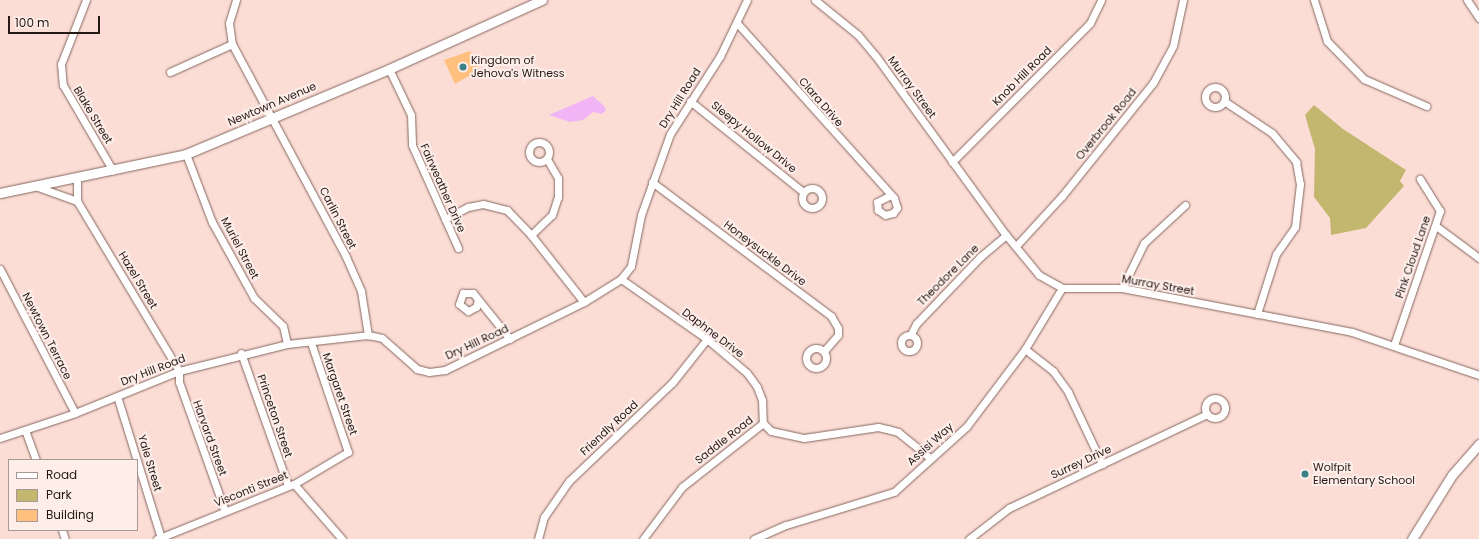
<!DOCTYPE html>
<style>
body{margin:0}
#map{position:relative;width:1479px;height:539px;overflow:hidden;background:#fbddd6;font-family:Poppins,sans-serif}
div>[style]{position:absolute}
.green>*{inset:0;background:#c3b770}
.water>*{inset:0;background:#f1b4f4}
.building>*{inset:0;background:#ffc07f}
.roads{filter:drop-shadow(0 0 1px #86665f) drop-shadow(0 0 1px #86665f)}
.street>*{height:7px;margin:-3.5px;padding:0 3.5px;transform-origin:3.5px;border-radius:3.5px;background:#fff}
.street>.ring{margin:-3.5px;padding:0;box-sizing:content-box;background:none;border:7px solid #fff;border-radius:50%}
.secondary>*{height:9px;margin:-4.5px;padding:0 4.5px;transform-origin:4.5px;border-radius:4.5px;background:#fff}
.dots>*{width:11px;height:11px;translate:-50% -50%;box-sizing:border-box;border:2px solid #fdeeea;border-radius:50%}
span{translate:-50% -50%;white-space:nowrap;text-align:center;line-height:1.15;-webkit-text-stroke:4px #fdeeea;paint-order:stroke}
.poi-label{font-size:11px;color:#251815}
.left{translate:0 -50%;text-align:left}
.street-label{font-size:11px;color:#251815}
.legend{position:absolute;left:8px;top:459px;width:130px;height:72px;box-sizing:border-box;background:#fdeeea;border:1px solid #a79895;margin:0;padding:5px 7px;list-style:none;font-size:12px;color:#251815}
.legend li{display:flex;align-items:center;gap:8px;height:20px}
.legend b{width:20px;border:1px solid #a79895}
.scale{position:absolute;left:8px;top:16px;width:92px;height:18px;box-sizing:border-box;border:2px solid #251815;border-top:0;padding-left:5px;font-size:12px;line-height:14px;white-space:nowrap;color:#251815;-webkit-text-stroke:3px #fdeeea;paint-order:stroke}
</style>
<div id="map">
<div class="green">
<i style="clip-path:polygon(1314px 105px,1343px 129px,1406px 170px,1400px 181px,1404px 186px,1366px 228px,1331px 235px,1330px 218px,1314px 197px,1315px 149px,1305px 115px)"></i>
</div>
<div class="water">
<i style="clip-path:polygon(593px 96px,604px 106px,606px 110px,602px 114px,593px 112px,583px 120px,570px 122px,549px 115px)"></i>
</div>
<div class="building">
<i style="clip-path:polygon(470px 51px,473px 57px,479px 54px,483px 61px,476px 64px,479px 70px,455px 84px,444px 60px)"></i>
</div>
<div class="roads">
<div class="street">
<i style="left:86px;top:0;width:69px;rotate:111.3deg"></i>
<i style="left:61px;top:64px;width:21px;rotate:85deg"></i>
<i style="left:63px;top:85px;width:99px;rotate:59.8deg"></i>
<i style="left:236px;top:0;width:24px;rotate:107deg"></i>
<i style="left:229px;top:23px;width:21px;rotate:82deg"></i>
<i style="left:232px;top:44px;width:242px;rotate:61.8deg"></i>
<i style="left:346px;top:257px;width:37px;rotate:66deg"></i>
<i style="left:361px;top:291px;width:45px;rotate:81deg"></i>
<i style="left:815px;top:0;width:55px;rotate:39.1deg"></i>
<i style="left:858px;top:35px;width:26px;rotate:50deg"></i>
<i style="left:875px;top:55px;width:223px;rotate:54deg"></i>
<i style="left:1006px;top:235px;width:52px;rotate:50.5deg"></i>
<i style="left:1039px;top:275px;width:26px;rotate:29deg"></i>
<i style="left:1062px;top:288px;width:60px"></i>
<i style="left:1122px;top:288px;width:234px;rotate:10.8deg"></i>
<i style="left:1352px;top:332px;width:134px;rotate:18.7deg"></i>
<i style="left:1314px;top:0;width:43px;rotate:72.4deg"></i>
<i style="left:1327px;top:41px;width:53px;rotate:45.8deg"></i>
<i style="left:1364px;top:79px;width:68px;rotate:23.5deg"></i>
<i style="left:1467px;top:0;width:22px;rotate:56deg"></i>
<i style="left:737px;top:23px;width:235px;rotate:48.1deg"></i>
<i style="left:894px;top:198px;width:10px;rotate:73deg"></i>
<i style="left:897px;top:208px;width:6px;rotate:129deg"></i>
<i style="left:893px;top:213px;width:8px;rotate:166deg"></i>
<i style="left:885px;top:215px;width:9px;rotate:-144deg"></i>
<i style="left:878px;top:210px;width:8px;rotate:-97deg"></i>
<i style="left:877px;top:202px;width:13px;rotate:-27deg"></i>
<i style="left:389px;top:69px;width:51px;rotate:64.4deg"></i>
<i style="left:411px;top:115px;width:30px;rotate:88deg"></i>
<i style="left:412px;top:145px;width:113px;rotate:65.9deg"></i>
<i style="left:170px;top:72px;width:68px;rotate:-24.3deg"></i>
<i class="ring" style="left:1205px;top:87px;width:13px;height:13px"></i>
<i style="left:690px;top:101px;width:145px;rotate:38.8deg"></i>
<i style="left:1224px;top:101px;width:58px;rotate:33.7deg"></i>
<i style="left:1272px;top:133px;width:38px;rotate:50deg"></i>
<i style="left:1296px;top:162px;width:22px;rotate:80deg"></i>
<i style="left:1300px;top:184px;width:43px;rotate:96.6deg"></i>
<i style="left:1295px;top:227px;width:33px;rotate:125deg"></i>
<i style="left:1276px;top:254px;width:63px;rotate:107.6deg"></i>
<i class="ring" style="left:529px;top:142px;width:13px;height:13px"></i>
<i style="left:186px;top:154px;width:73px;rotate:69.1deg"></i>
<i style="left:212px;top:222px;width:87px;rotate:61.1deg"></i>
<i style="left:254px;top:298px;width:40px;rotate:44deg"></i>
<i style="left:283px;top:326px;width:18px;rotate:77deg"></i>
<i style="left:952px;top:162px;width:196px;rotate:-45.2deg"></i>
<i style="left:1090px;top:23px;width:25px;rotate:-64deg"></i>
<i style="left:77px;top:178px;width:23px;rotate:90deg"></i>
<i style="left:77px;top:201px;width:198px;rotate:59deg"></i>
<i style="left:179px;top:371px;width:11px;rotate:90deg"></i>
<i style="left:179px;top:382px;width:137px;rotate:70.4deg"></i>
<i style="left:652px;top:182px;width:224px;rotate:36.8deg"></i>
<i style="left:831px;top:316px;width:14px;rotate:60deg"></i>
<i style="left:838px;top:328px;width:7px;rotate:90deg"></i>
<i style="left:838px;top:335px;width:21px;rotate:131deg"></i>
<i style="left:35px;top:186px;width:45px;rotate:19.7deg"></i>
<i class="ring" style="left:802px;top:188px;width:13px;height:13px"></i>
<i style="left:445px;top:219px;width:26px;rotate:-28deg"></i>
<i style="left:468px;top:207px;width:15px;rotate:-11deg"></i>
<i style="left:483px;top:204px;width:25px;rotate:14deg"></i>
<i style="left:507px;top:210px;width:35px;rotate:46deg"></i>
<i style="left:531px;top:235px;width:85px;rotate:51.7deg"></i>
<i style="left:1436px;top:226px;width:54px;rotate:36.7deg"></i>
<i style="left:531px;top:235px;width:29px;rotate:-44deg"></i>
<i style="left:552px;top:215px;width:19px;rotate:-72deg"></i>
<i style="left:558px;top:197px;width:19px;rotate:-90deg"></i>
<i style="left:558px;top:178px;width:22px;rotate:-120deg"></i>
<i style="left:1016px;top:246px;width:68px;rotate:-47.4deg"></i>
<i style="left:1062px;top:196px;width:145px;rotate:-51.2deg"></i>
<i style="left:1153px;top:83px;width:42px;rotate:-61.6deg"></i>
<i style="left:1173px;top:46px;width:47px;rotate:-77.7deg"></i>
<i style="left:0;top:269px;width:162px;rotate:62.5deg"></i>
<i style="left:621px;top:279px;width:105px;rotate:34.9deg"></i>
<i style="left:707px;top:339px;width:52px;rotate:40.4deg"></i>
<i style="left:747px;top:373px;width:17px;rotate:54deg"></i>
<i style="left:757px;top:387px;width:14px;rotate:69deg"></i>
<i style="left:762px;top:400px;width:23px;rotate:88deg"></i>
<i style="left:1122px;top:288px;width:50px;rotate:-63.9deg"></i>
<i style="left:1144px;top:243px;width:56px;rotate:-42.8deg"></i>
<i style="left:478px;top:300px;width:7px;rotate:106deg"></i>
<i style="left:476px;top:307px;width:9px;rotate:153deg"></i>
<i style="left:468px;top:311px;width:11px;rotate:-142deg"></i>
<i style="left:459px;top:304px;width:12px;rotate:-70deg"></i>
<i style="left:463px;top:293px;width:10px"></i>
<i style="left:473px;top:293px;width:59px;rotate:51.2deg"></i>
<i style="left:911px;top:334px;width:11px;rotate:-63deg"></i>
<i style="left:916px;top:324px;width:93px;rotate:-46.3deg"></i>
<i style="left:980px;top:257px;width:34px;rotate:-40deg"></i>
<i class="ring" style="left:901px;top:335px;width:9px;height:9px"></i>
<i style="left:1394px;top:345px;width:142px;rotate:-71.1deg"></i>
<i style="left:1440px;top:211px;width:38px;rotate:-122deg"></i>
<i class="ring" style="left:806px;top:348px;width:13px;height:13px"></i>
<i style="left:1025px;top:349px;width:36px;rotate:38deg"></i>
<i style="left:1053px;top:371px;width:26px;rotate:54deg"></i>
<i style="left:1068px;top:392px;width:80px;rotate:64.7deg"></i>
<i style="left:241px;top:353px;width:141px;rotate:70.5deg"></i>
<i style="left:117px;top:396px;width:149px;rotate:72.8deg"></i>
<i class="ring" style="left:1205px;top:398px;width:13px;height:13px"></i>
<i style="left:763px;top:423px;width:11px;rotate:45deg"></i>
<i style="left:771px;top:431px;width:34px;rotate:12deg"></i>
<i style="left:804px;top:438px;width:75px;rotate:-8.5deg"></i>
<i style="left:878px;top:427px;width:9px;rotate:13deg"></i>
<i style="left:887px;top:429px;width:11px;rotate:15deg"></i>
<i style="left:898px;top:432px;width:41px;rotate:39.1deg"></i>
<i style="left:25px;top:430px;width:32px;rotate:70deg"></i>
<i style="left:0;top:438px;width:79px;rotate:-18.4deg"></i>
<i style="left:75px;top:413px;width:112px;rotate:-22deg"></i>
<i style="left:179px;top:371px;width:111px;rotate:-14deg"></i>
<i style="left:287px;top:344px;width:81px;rotate:-6.3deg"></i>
<i style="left:368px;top:335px;width:14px;rotate:12deg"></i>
<i style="left:382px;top:338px;width:47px;rotate:41.5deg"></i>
<i style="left:417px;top:369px;width:12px;rotate:14deg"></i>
<i style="left:429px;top:372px;width:16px;rotate:-7deg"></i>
<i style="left:445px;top:370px;width:155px;rotate:-26.1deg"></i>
<i style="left:584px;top:302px;width:44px;rotate:-31.9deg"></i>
<i style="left:621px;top:279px;width:16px;rotate:-52deg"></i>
<i style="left:631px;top:266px;width:52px;rotate:-78.9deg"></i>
<i style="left:641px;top:215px;width:86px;rotate:-70.3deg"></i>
<i style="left:670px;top:134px;width:93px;rotate:-57.3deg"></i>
<i style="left:720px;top:56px;width:62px;rotate:-64.3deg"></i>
<i style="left:294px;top:484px;width:73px;rotate:48.9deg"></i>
<i style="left:62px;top:530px;width:9px;rotate:72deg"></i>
<i style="left:157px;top:539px;width:148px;rotate:-21.9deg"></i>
<i style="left:294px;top:484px;width:63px;rotate:-30.7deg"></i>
<i style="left:348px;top:452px;width:115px;rotate:-108.7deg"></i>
<i style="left:538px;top:539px;width:23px;rotate:-75deg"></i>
<i style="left:544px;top:517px;width:44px;rotate:-55.2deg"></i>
<i style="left:569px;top:481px;width:142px;rotate:-43.6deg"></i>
<i style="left:672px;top:383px;width:56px;rotate:-51.5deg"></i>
<i style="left:643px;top:539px;width:65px;rotate:-53.1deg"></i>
<i style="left:682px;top:487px;width:103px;rotate:-38.3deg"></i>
<i style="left:754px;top:539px;width:35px;rotate:-24deg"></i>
<i style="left:786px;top:525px;width:113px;rotate:-17deg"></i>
<i style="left:894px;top:492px;width:98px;rotate:-42.1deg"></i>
<i style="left:967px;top:426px;width:96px;rotate:-53deg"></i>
<i style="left:1025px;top:349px;width:71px;rotate:-58.8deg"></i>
<i style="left:969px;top:539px;width:51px;rotate:-37.8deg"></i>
<i style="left:1009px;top:508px;width:219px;rotate:-25.4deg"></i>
</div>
<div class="secondary">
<i style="left:0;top:193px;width:190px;rotate:-11.8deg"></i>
<i style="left:186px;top:154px;width:220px;rotate:-22.7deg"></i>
<i style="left:389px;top:69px;width:168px;rotate:-24.3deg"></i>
<i style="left:1412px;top:539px;width:75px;rotate:-58deg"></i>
<i style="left:1452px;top:475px;width:41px;rotate:-48.9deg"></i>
</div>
</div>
<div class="dots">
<i style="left:463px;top:67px;background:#398186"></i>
<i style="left:1305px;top:474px;background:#398186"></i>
</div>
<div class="poi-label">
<span class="left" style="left:471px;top:67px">Kingdom of<br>Jehova's Witness</span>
<span class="left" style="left:1313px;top:474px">Wolfpit<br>Elementary School</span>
</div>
<div class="street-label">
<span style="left:1022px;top:76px;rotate:-45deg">Knob Hill Road</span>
<span style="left:912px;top:87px;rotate:54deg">Murray Street</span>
<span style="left:680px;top:98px;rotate:-58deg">Dry Hill Road</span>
<span style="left:821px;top:102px;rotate:49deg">Clara Drive</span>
<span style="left:272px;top:104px;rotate:-23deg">Newtown Avenue</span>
<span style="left:93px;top:115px;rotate:59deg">Blake Street</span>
<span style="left:1106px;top:124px;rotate:-51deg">Overbrook Road</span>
<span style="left:754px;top:137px;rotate:39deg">Sleepy Hollow Drive</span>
<span style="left:443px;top:188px;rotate:66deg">Fairweather Drive</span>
<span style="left:338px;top:218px;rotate:63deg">Carlin Street</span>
<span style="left:240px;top:248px;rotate:62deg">Muriel Street</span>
<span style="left:765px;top:253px;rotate:37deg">Honeysuckle Drive</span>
<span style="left:1413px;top:257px;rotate:-71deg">Pink Cloud Lane</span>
<span style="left:948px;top:275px;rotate:-45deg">Theodore Lane</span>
<span style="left:138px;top:280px;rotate:59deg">Hazel Street</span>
<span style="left:1158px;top:285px;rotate:10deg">Murray Street</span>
<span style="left:713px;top:333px;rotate:37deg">Daphne Drive</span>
<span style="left:47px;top:336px;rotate:63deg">Newtown Terrace</span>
<span style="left:477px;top:342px;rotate:-25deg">Dry Hill Road</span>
<span style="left:153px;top:370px;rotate:-21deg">Dry Hill Road</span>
<span style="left:340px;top:394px;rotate:71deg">Margaret Street</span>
<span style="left:275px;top:416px;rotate:71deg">Princeton Street</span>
<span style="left:609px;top:428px;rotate:-43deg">Friendly Road</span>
<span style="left:210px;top:438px;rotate:70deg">Harvard Street</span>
<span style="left:724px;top:440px;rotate:-38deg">Saddle Road</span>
<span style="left:930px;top:444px;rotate:-42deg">Assisi Way</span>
<span style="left:1081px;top:462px;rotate:-25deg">Surrey Drive</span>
<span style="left:150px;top:463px;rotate:73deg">Yale Street</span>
<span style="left:251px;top:489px;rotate:-22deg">Visconti Street</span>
</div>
<ul class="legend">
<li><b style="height:5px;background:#fff"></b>Road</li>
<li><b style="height:11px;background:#c3b770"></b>Park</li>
<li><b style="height:11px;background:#ffc07f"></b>Building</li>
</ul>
<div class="scale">100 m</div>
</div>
